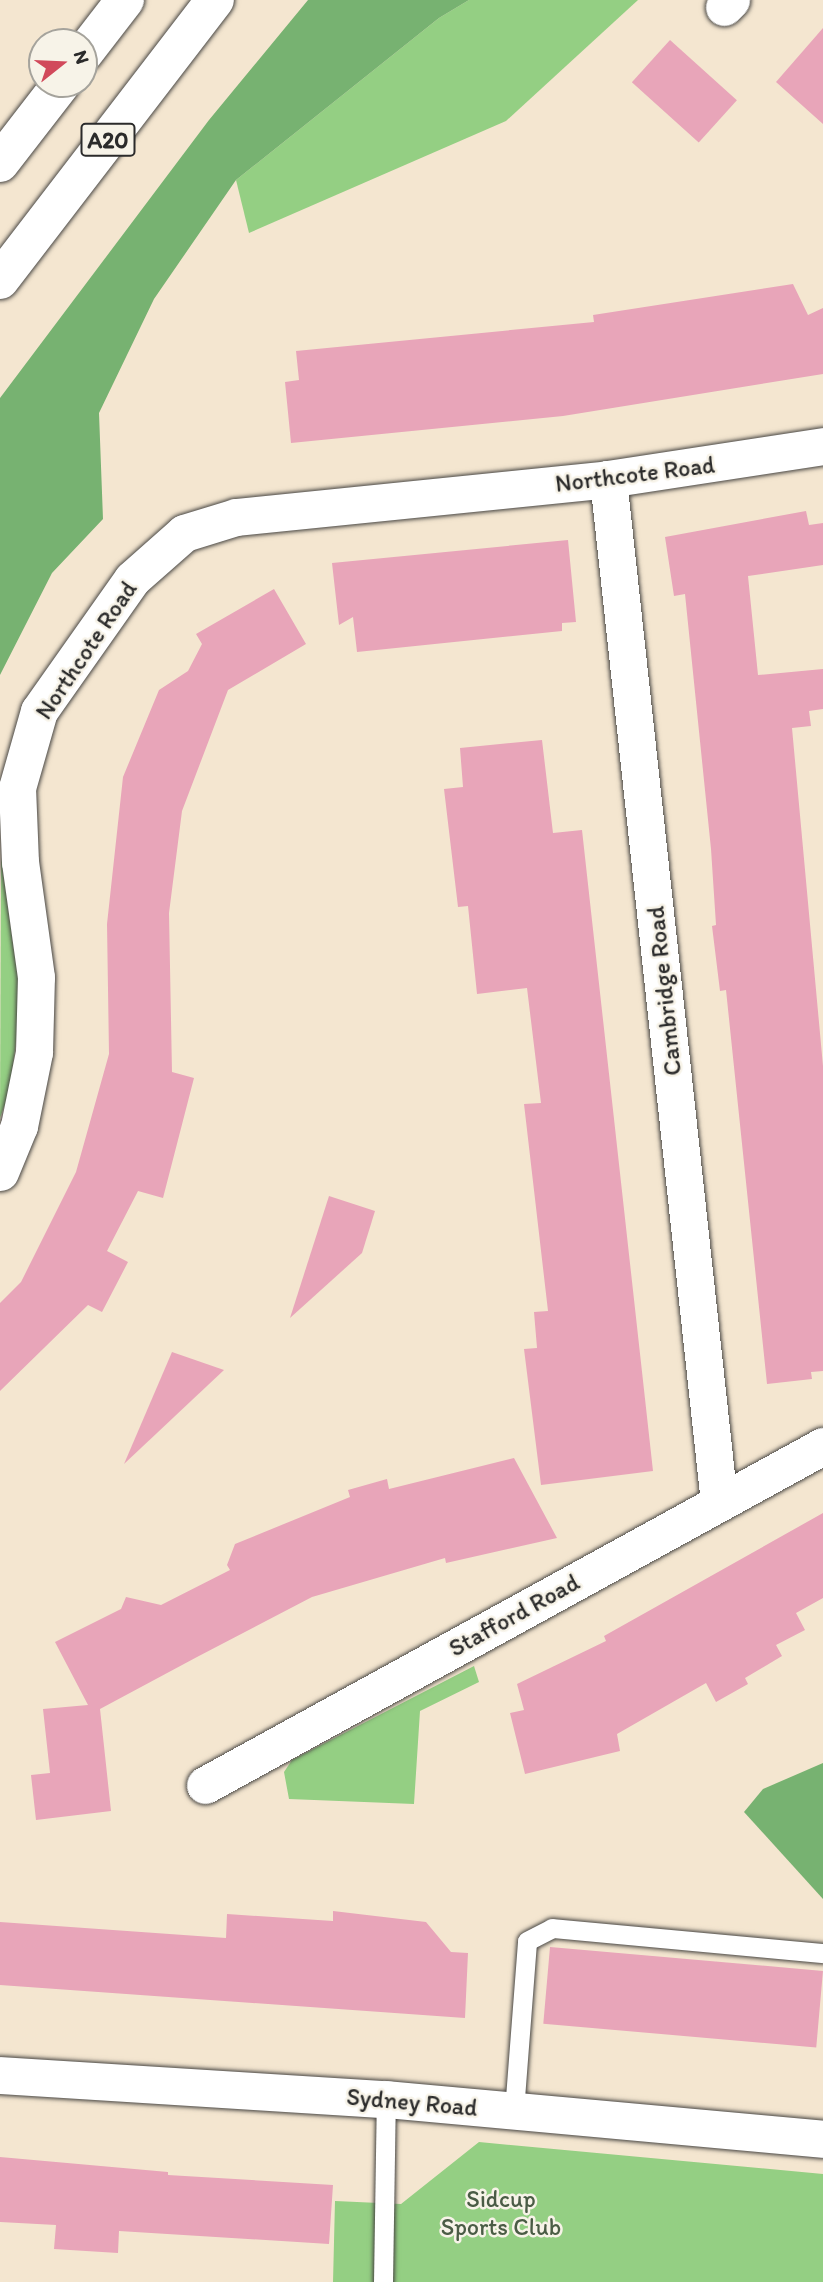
<!DOCTYPE html>
<style>
body{margin:0}
#map{position:relative;width:823px;height:2282px;overflow:hidden;background:#f4e6d0;font-family:Itim,sans-serif}
div>[style]{position:absolute}
.green>*{inset:0;background:#94cf83}
.forest>*{inset:0;background:#77b271}
.building>*{inset:0;background:#e8a5b9;transform-origin:0 0}
.roads{filter:drop-shadow(0 0 2px #494744) drop-shadow(0 0 2px #494744)}
.service>*{height:19px;margin:-9.5px;padding:0 9.5px;transform-origin:9.5px;border-radius:9.5px;background:#fff}
.minor>*{height:37px;margin:-18.5px;padding:0 18.5px;transform-origin:18.5px;border-radius:18.5px;background:#fff}
.trunk>*{height:38px;margin:-19px;padding:0 19px;transform-origin:19px;border-radius:19px;background:#fff}
span{translate:-50% -50%;white-space:nowrap;text-align:center;line-height:1.15;-webkit-text-stroke:5px #f7f3e8;paint-order:stroke}
.shield-label span{padding:2px 5px;background:#f7f3e8;border:2px solid;border-radius:5px;-webkit-text-stroke-width:0}
.shield-label{font-size:23px;color:#2b2b2b;font-weight:700}
.street-label{font-size:24px;color:#2b2b2b}
.park-label{font-size:24px;color:#4a5c45}
.north{position:absolute;left:28px;top:28px;width:70px;height:70px;box-sizing:border-box;background:#f7f3e8;border:2px solid #a5a39c;border-radius:50%;rotate:72deg;font-size:19px;font-weight:700;line-height:28px;text-align:center;color:#2b2b2b}
.north::after{content:'';display:block;margin:auto;width:24px;height:32px;background:#d1495b;clip-path:polygon(50% 0,100% 100%,50% 72%,0 100%)}
</style>
<div id="map">
<div class="green">
<i style="clip-path:polygon(469px 0,638px 0,506px 121px,249px 233px,236px 180px,439px 18px)"></i>
<i style="clip-path:polygon(1px 858px,21px 1001px,10px 1090px,0 1118px)"></i>
<i style="clip-path:polygon(474px 1666px,479px 1682px,420px 1711px,414px 1804px,289px 1799px,284px 1772px,292px 1760px)"></i>
<i style="clip-path:polygon(479px 2142px,823px 2174px,823px 2282px,333px 2282px,335px 2201px,401px 2204px)"></i>
</div>
<div class="forest">
<i style="clip-path:polygon(308px 0,469px 0,439px 18px,236px 180px,154px 299px,99px 413px,103px 519px,52px 573px,0 675px,0 398px,209px 120px)"></i>
<i style="clip-path:polygon(823px 1763px,823px 1899px,744px 1812px,763px 1789px)"></i>
</div>
<div class="building">
<i style="clip-path:polygon(823px 28px,823px 124px,776px 82px)"></i>
<i style="left:670px;top:40px;width:90px;height:57px;rotate:42deg"></i>
<i style="clip-path:polygon(793px 284px,808px 315px,823px 308px,823px 374px,563px 416px,291px 443px,285px 382px,299px 380px,296px 351px,594px 322px,593px 315px)"></i>
<i style="clip-path:polygon(806px 511px,809px 525px,823px 523px,823px 565px,748px 576px,758px 675px,823px 669px,823px 709px,809px 711px,811px 726px,792px 728px,823px 1066px,823px 1371px,811px 1372px,812px 1379px,767px 1384px,726px 990px,720px 991px,712px 926px,716px 925px,711px 849px,685px 594px,674px 596px,665px 537px)"></i>
<i style="clip-path:polygon(568px 540px,576px 622px,562px 623px,562px 631px,357px 652px,353px 617px,339px 625px,332px 563px)"></i>
<i style="clip-path:polygon(274px 589px,306px 644px,228px 690px,182px 811px,169px 913px,172px 1072px,194px 1078px,163px 1198px,138px 1191px,107px 1251px,128px 1262px,102px 1312px,88px 1305px,0 1391px,0 1303px,21px 1282px,76px 1172px,109px 1054px,107px 924px,123px 777px,159px 690px,188px 671px,202px 644px,196px 634px)"></i>
<i style="clip-path:polygon(542px 740px,553px 833px,582px 830px,653px 1471px,541px 1485px,524px 1349px,537px 1348px,534px 1312px,548px 1311px,524px 1104px,541px 1103px,527px 988px,477px 994px,468px 906px,458px 907px,444px 789px,463px 787px,460px 748px)"></i>
<i style="clip-path:polygon(329px 1196px,375px 1211px,362px 1253px,290px 1318px)"></i>
<i style="clip-path:polygon(172px 1352px,224px 1370px,124px 1464px)"></i>
<i style="clip-path:polygon(514px 1458px,557px 1538px,446px 1563px,445px 1558px,312px 1597px,197px 1657px,100px 1709px,111px 1811px,36px 1820px,31px 1775px,50px 1773px,43px 1709px,88px 1705px,55px 1642px,121px 1609px,126px 1597px,161px 1605px,230px 1570px,227px 1565px,235px 1544px,350px 1497px,348px 1490px,387px 1479px,389px 1489px)"></i>
<i style="clip-path:polygon(823px 1513px,823px 1598px,796px 1613px,805px 1630px,776px 1645px,782px 1656px,745px 1678px,748px 1684px,716px 1702px,706px 1683px,617px 1734px,620px 1751px,525px 1774px,510px 1713px,524px 1710px,517px 1684px,606px 1641px,604px 1636px)"></i>
<i style="clip-path:polygon(333px 1911px,426px 1922px,451px 1952px,468px 1953px,465px 2018px,0 1985px,0 1922px,226px 1938px,227px 1914px,333px 1921px)"></i>
<i style="left:550px;top:1947px;width:274px;height:77px;rotate:5deg"></i>
<i style="clip-path:polygon(0 2157px,168px 2172px,168px 2175px,333px 2185px,329px 2244px,119px 2231px,118px 2253px,54px 2249px,56px 2225px,0 2222px)"></i>
</div>
<div class="roads">
<div class="service">
<i style="left:514px;top:2111px;width:170px;rotate:-85.6deg"></i>
<i style="left:527px;top:1941px;width:28px;rotate:-27deg"></i>
<i style="left:552px;top:1928px;width:272px;rotate:5.3deg"></i>
<i style="left:383px;top:2282px;width:183px;rotate:-89.1deg"></i>
</div>
<div class="minor">
<i style="left:724px;top:7px;width:10px;rotate:-45deg"></i>
<i style="left:608px;top:479px;width:1029px;rotate:83.81deg"></i>
<i style="left:0;top:1172px;width:50px;rotate:-67.6deg"></i>
<i style="left:19px;top:1126px;width:76px;rotate:-78.5deg"></i>
<i style="left:34px;top:1052px;width:75px;rotate:-88.5deg"></i>
<i style="left:36px;top:977px;width:116px;rotate:-97.9deg"></i>
<i style="left:20px;top:862px;width:74px;rotate:-92.3deg"></i>
<i style="left:17px;top:788px;width:80px;rotate:-74.1deg"></i>
<i style="left:39px;top:711px;width:161px;rotate:-54.8deg"></i>
<i style="left:132px;top:579px;width:69px;rotate:-41.5deg"></i>
<i style="left:184px;top:533px;width:54px;rotate:-17.1deg"></i>
<i style="left:236px;top:517px;width:374px;rotate:-5.8deg"></i>
<i style="left:608px;top:479px;width:218px;rotate:-8.7deg"></i>
<i style="left:205px;top:1785px;width:705px;rotate:-28.75deg"></i>
<i style="left:0;top:2075px;width:387px;rotate:3.6deg"></i>
<i style="left:386px;top:2099px;width:439px;rotate:5.2deg"></i>
</div>
<div class="trunk">
<i style="left:84px;top:53px;width:67px;rotate:-52.3deg"></i>
<i style="left:0;top:163px;width:100px;rotate:-52.3deg"></i>
<i style="left:0;top:280px;width:353px;rotate:-52.5deg"></i>
</div>
</div>
<div class="shield-label">
<span style="left:108px;top:140px">A20</span>
</div>
<div class="street-label">
<span style="left:635px;top:474px;rotate:-7deg">Northcote Road</span>
<span style="left:86px;top:650px;rotate:-56deg">Northcote Road</span>
<span style="left:664px;top:991px;rotate:-96deg">Cambridge Road</span>
<span style="left:514px;top:1615px;rotate:-29deg">Stafford Road</span>
<span style="left:412px;top:2102px;rotate:5deg">Sydney Road</span>
</div>
<div class="park-label">
<span style="left:501px;top:2213px">Sidcup<br>Sports Club</span>
</div>
<div class="north">N</div>
</div>
